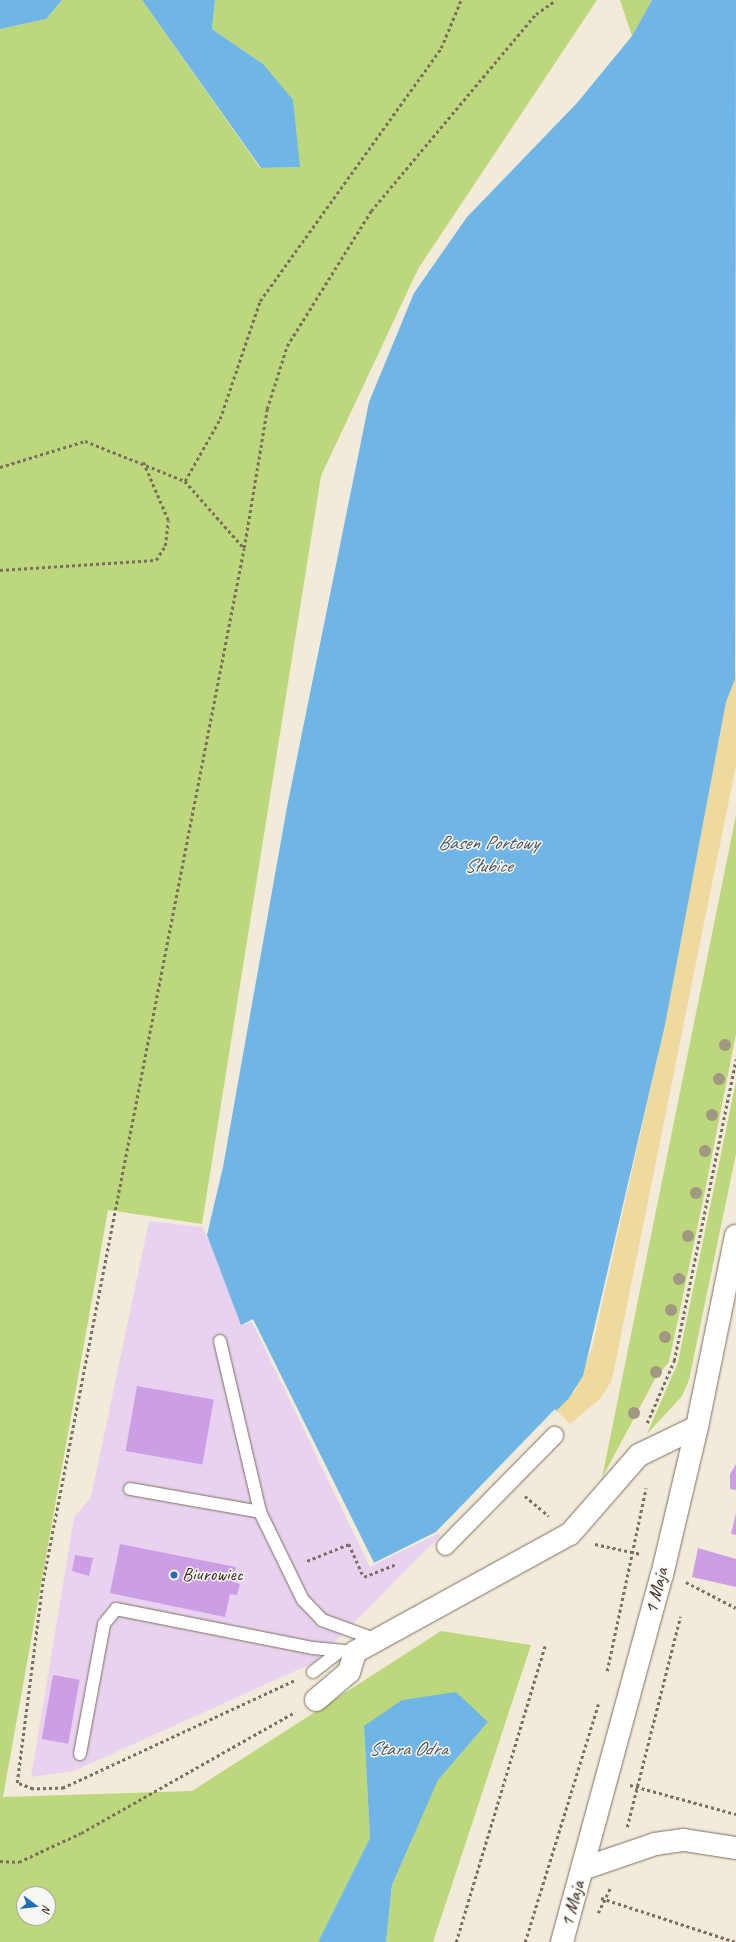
<!DOCTYPE html>
<meta charset="utf-8">
<style>
body{margin:0}
#map{position:relative;width:736px;height:1942px;overflow:hidden;background:#f3ebda;font-family:Caveat,sans-serif}
div>[style]{position:absolute}
.built>*{inset:0;background:#e8d2ef}
.green>*{inset:0;background:#bdd77c}
.sand>*{inset:0;background:#eeda9e}
.water>*{inset:0;background:#6fb5e6}
.pier>*{inset:0;background:#f3ebda}
.building>*{inset:0;background:#cc9ee5;transform-origin:0 0}
.path>*{height:2.5px;margin-top:-1.25px;transform-origin:0;background:repeating-linear-gradient(90deg,#7b6e60 0 3px,transparent 0 6px)}
.roads{filter:drop-shadow(0 0 1px #7b6e60) drop-shadow(0 0 1px #7b6e60)}
.service>*{height:12px;margin:-6px;padding:0 6px;transform-origin:6px;border-radius:6px;background:#fff}
.pedestrian>*{height:17px;margin:-8.5px;padding:0 8.5px;transform-origin:8.5px;border-radius:8.5px;background:#fff}
.minor>*{height:22px;margin:-11px;padding:0 11px;transform-origin:11px;border-radius:11px;background:#fff}
.primary>*{height:22px;margin:-11px;padding:0 11px;transform-origin:11px;border-radius:11px;background:#fff}
.trees>*{width:12px;height:12px;margin:-6px;border-radius:50%;background:#a09880}
.dots>*{width:11px;height:11px;translate:-50% -50%;box-sizing:border-box;border:2px solid #f6f6f2;border-radius:50%}
span{translate:-50% -50%;white-space:nowrap;text-align:center;line-height:1.15;-webkit-text-stroke:3px #f6f6f2;paint-order:stroke}
.poi-label{font-size:19px;color:#3b2a1e}
.left{translate:0 -50%;text-align:left}
.street-label{font-size:19px;color:#3b2a1e}
.water-label{font-size:20px;color:#4b545a;font-style:italic}
.north{position:absolute;left:16px;top:1886px;width:40px;height:40px;box-sizing:border-box;background:#f6f6f2;border:1px solid #aba49d;border-radius:50%;rotate:105deg;font-size:11px;font-weight:700;line-height:16px;text-align:center;color:#3b2a1e}
.north::after{content:'';display:block;margin:auto;width:14px;height:18px;background:#1f6fb2;clip-path:polygon(50% 0,100% 100%,50% 72%,0 100%)}
</style>
<div id="map">
<div class="built">
<i style="clip-path:polygon(149px 1221px,202px 1227px,253px 1324px,370px 1567px,436px 1532px,441px 1535px,315px 1662px,74px 1771px,31px 1777px,74px 1517px,91px 1497px)"></i>
</div>
<div class="green">
<i style="clip-path:polygon(evenodd,62px 0,142px 0,260px 168px,300px 167px,263px 64px,212px 29px,215px 0,597px 0,418px 269px,321px 476px,202px 1224px,108px 1210px,3px 1797px,192px 1791px,441px 1631px,531px 1645px,433px 1942px,386px 1942px,392px 1885px,438px 1779px,488px 1722px,364px 1726px,370px 1838px,318px 1942px,0 1942px,0 29px,46px 19px,62px 0,24px 1894px,48px 1894px,48px 1918px,24px 1918px,24px 1894px)"></i>
<i style="clip-path:polygon(620px 0,652px 0,632px 36px)"></i>
<i style="clip-path:polygon(736px 815px,736px 1034px,704px 1196px,669px 1362px,655px 1379px,602px 1478px)"></i>
<i style="clip-path:polygon(736px 1081px,736px 1154px,689px 1380px,682px 1396px,647px 1434px,678px 1362px)"></i>
</div>
<div class="sand">
<i style="clip-path:polygon(736px 672px,736px 765px,612px 1380px,600px 1399px,570px 1424px,555px 1409px,575px 1391px,592px 1348px,665px 1025px,726px 702px)"></i>
</div>
<div class="water">
<i style="clip-path:polygon(0 0,62px 0,46px 19px,0 29px)"></i>
<i style="clip-path:polygon(142px 0,215px 0,212px 29px,263px 64px,293px 100px,300px 167px,261px 168px)"></i>
<i style="clip-path:polygon(652px 0,736px 0,735px 679px,726px 702px,665px 1025px,583px 1376px,569px 1398px,436px 1532px,374px 1563px,253px 1320px,241px 1325px,207px 1235px,223px 1167px,287px 807px,369px 402px,414px 293px,467px 217px,577px 103px,632px 36px)"></i>
<i style="clip-path:polygon(456px 1692px,488px 1722px,438px 1780px,392px 1885px,386px 1942px,318px 1942px,370px 1838px,364px 1726px,402px 1700px)"></i>
</div>
<div class="pier">
<i style="clip-path:polygon(253px 1319px,374px 1563px,436px 1532px,555px 1409px,556px 1411px,438px 1534px,373px 1565px,252px 1322px,240px 1326px)"></i>
</div>
<div class="building">
<i style="left:137px;top:1386px;width:78px;height:66px;rotate:10deg"></i>
<i style="clip-path:polygon(736px 1464px,736px 1490px,730px 1489px,730px 1474px)"></i>
<i style="clip-path:polygon(736px 1513px,736px 1535px,731px 1534px)"></i>
<i style="clip-path:polygon(120px 1544px,236px 1567px,233px 1582px,240px 1584px,237px 1595px,230px 1594px,225px 1617px,110px 1593px)"></i>
<i style="clip-path:polygon(698px 1548px,736px 1559px,736px 1587px,692px 1577px)"></i>
<i style="clip-path:polygon(75px 1555px,93px 1558px,89px 1576px,72px 1571px)"></i>
<i style="left:53px;top:1675px;width:27px;height:65px;rotate:10deg"></i>
</div>
<div class="path">
<i style="left:0;top:467px;width:89px;rotate:-17deg"></i>
<i style="left:85px;top:441px;width:108px;rotate:21.8deg"></i>
<i style="left:185px;top:481px;width:88px;rotate:48.7deg"></i>
<i style="left:185px;top:481px;width:71px;rotate:-60.6deg"></i>
<i style="left:220px;top:419px;width:125px;rotate:-71.3deg"></i>
<i style="left:260px;top:301px;width:311px;rotate:-54.4deg"></i>
<i style="left:441px;top:48px;width:52px;rotate:-67.4deg"></i>
<i style="left:0;top:570px;width:156px;rotate:-3.7deg"></i>
<i style="left:156px;top:560px;width:17px;rotate:-57deg"></i>
<i style="left:165px;top:546px;width:26px;rotate:-83deg"></i>
<i style="left:168px;top:520px;width:63px;rotate:-113.3deg"></i>
<i style="left:647px;top:1423px;width:68px;rotate:-66.5deg"></i>
<i style="left:674px;top:1361px;width:308px;rotate:-78.4deg"></i>
<i style="left:525px;top:1496px;width:31px;rotate:40deg"></i>
<i style="left:595px;top:1544px;width:47px;rotate:12.3deg"></i>
<i style="left:307px;top:1561px;width:45px;rotate:-22deg"></i>
<i style="left:349px;top:1544px;width:36px;rotate:66deg"></i>
<i style="left:364px;top:1577px;width:35px;rotate:-22deg"></i>
<i style="left:686px;top:1582px;width:56px;rotate:27.5deg"></i>
<i style="left:607px;top:1671px;width:187px;rotate:-78deg"></i>
<i style="left:294px;top:1681px;width:254px;rotate:155.1deg"></i>
<i style="left:64px;top:1788px;width:31px;rotate:178deg"></i>
<i style="left:33px;top:1789px;width:17px;rotate:-159deg"></i>
<i style="left:17px;top:1783px;width:204px;rotate:-82.7deg"></i>
<i style="left:43px;top:1581px;width:1052px;rotate:-78.99deg"></i>
<i style="left:244px;top:548px;width:141px;rotate:-80.6deg"></i>
<i style="left:267px;top:409px;width:66px;rotate:-72.4deg"></i>
<i style="left:287px;top:346px;width:159px;rotate:-58.1deg"></i>
<i style="left:371px;top:211px;width:257px;rotate:-50.1deg"></i>
<i style="left:536px;top:14px;width:24px;rotate:-35deg"></i>
<i style="left:630px;top:1785px;width:110px;rotate:15.3deg"></i>
<i style="left:627px;top:1827px;width:217px;rotate:-75.8deg"></i>
<i style="left:0;top:1861px;width:19px;rotate:3deg"></i>
<i style="left:19px;top:1862px;width:68px;rotate:-25.1deg"></i>
<i style="left:81px;top:1833px;width:246px;rotate:-29.5deg"></i>
<i style="left:601px;top:1898px;width:142px;rotate:18.1deg"></i>
<i style="left:598px;top:1913px;width:30px;rotate:-64deg"></i>
<i style="left:456px;top:1942px;width:309px;rotate:-73.3deg"></i>
<i style="left:525px;top:1942px;width:249px;rotate:-72.9deg"></i>
</div>
<div class="roads">
<div class="service">
<i style="left:220px;top:1341px;width:176px;rotate:76.8deg"></i>
<i style="left:260px;top:1512px;width:98px;rotate:64deg"></i>
<i style="left:303px;top:1600px;width:28px;rotate:46deg"></i>
<i style="left:322px;top:1620px;width:59px;rotate:20deg"></i>
<i style="left:130px;top:1489px;width:132px;rotate:10deg"></i>
<i style="left:313px;top:1672px;width:33px;rotate:-38deg"></i>
<i style="left:80px;top:1754px;width:132px;rotate:-79.5deg"></i>
<i style="left:104px;top:1624px;width:19px;rotate:-51deg"></i>
<i style="left:116px;top:1609px;width:201px;rotate:11.2deg"></i>
<i style="left:313px;top:1648px;width:42px;rotate:5.4deg"></i>
</div>
<div class="pedestrian">
<i style="left:445px;top:1546px;width:156px;rotate:-45.5deg"></i>
</div>
<div class="minor">
<i style="left:316px;top:1700px;width:43px;rotate:-40.3deg"></i>
<i style="left:349px;top:1672px;width:21px;rotate:-73deg"></i>
<i style="left:355px;top:1652px;width:245px;rotate:-28.8deg"></i>
<i style="left:570px;top:1534px;width:105px;rotate:-48.9deg"></i>
<i style="left:639px;top:1455px;width:64px;rotate:-25.8deg"></i>
</div>
<div class="primary">
<i style="left:582px;top:1869px;width:77px;rotate:-18.9deg"></i>
<i style="left:655px;top:1844px;width:29px;rotate:-8deg"></i>
<i style="left:684px;top:1840px;width:53px;rotate:8.7deg"></i>
<i style="left:562px;top:1942px;width:380px;rotate:-74.8deg"></i>
<i style="left:662px;top:1575px;width:152px;rotate:-76.7deg"></i>
<i style="left:697px;top:1427px;width:195px;rotate:-78.5deg"></i>
</div>
</div>
<div class="trees">
<i style="left:725px;top:1045px"></i>
<i style="left:719px;top:1079px"></i>
<i style="left:712px;top:1115px"></i>
<i style="left:705px;top:1151px"></i>
<i style="left:696px;top:1193px"></i>
<i style="left:688px;top:1236px"></i>
<i style="left:679px;top:1279px"></i>
<i style="left:671px;top:1310px"></i>
<i style="left:665px;top:1337px"></i>
<i style="left:656px;top:1372px"></i>
<i style="left:634px;top:1413px"></i>
</div>
<div class="dots">
<i style="left:174px;top:1575px;background:#1f6fb2"></i>
</div>
<div class="poi-label">
<span class="left" style="left:182px;top:1575px">Biurowiec</span>
</div>
<div class="street-label">
<span style="left:657px;top:1591px;rotate:-76deg">1 Maja</span>
<span style="left:573px;top:1904px;rotate:-75deg">1 Maja</span>
</div>
<div class="water-label">
<span style="left:488px;top:854px">Basen Portowy<br>Słubice</span>
<span style="left:408px;top:1748px">Stara Odra</span>
</div>
<div class="north">N</div>
</div>
